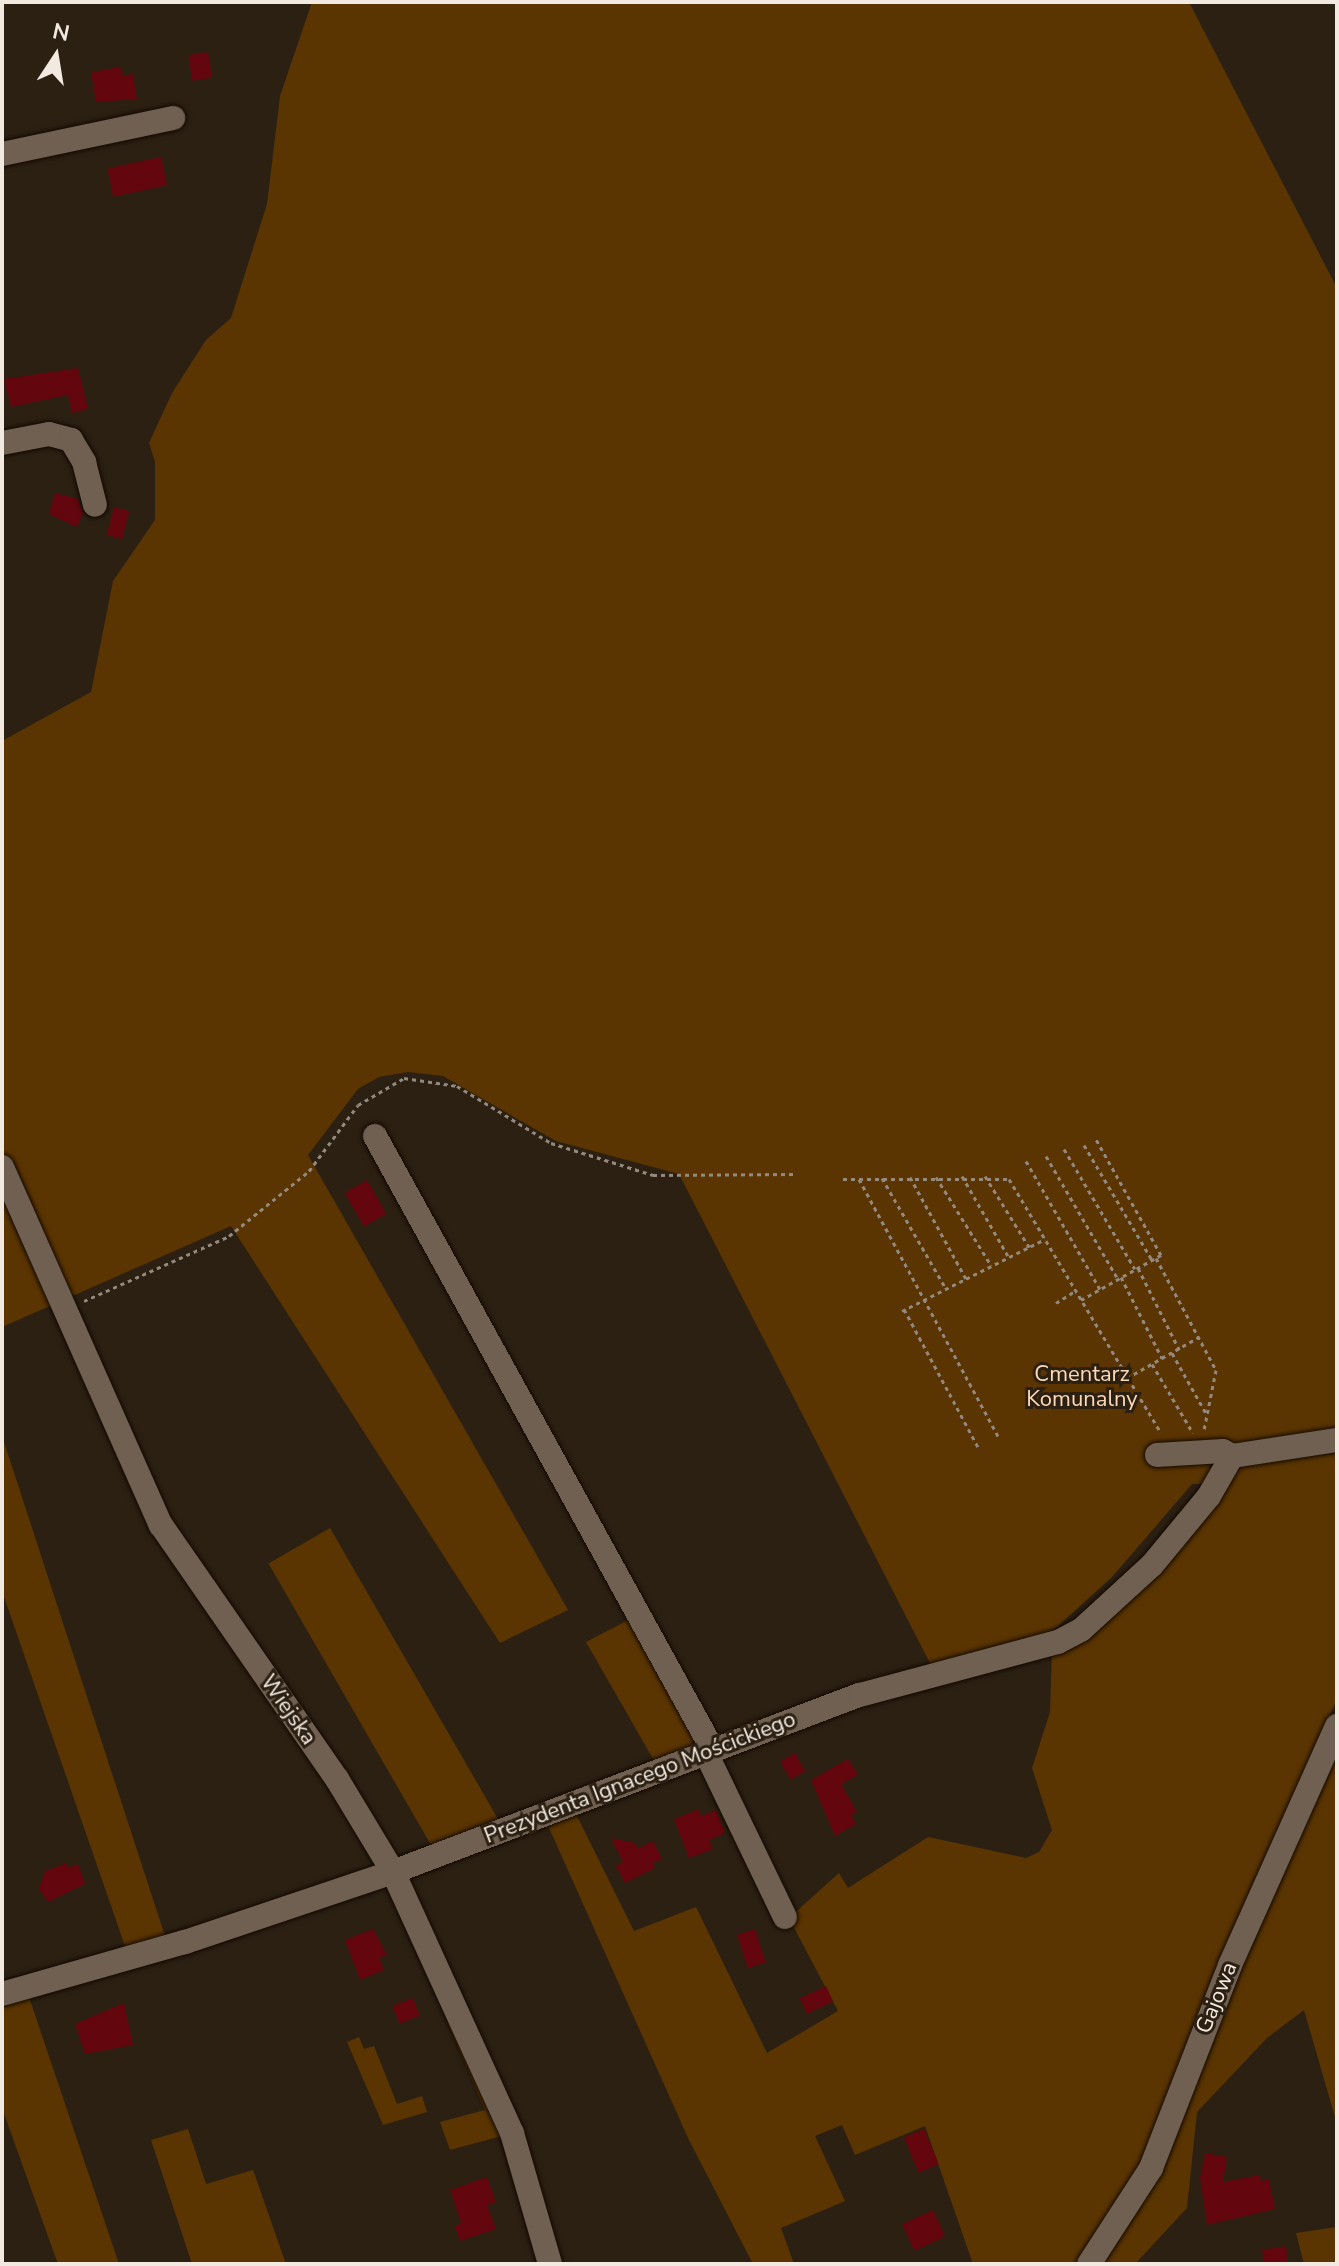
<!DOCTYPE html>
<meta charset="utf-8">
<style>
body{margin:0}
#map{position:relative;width:1339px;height:2266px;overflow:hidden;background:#2c2013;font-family:"Nunito Sans",sans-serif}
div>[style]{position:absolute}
.green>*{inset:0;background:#5a3502;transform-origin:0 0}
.building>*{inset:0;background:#63060e;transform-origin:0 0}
.path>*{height:3px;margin-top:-1.5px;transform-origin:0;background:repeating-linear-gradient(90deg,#94897f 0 4px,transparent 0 8px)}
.roads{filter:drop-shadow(0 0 2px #140901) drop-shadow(0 0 2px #140901)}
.minor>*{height:24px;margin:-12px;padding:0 12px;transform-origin:12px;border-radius:12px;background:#6f6051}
span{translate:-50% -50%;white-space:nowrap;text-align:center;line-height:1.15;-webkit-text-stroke:6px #2c2013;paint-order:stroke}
.park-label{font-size:22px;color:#fcd8b5}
.street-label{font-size:22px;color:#f2e9e1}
.frame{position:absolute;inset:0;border:4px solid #f2e9e1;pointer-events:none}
.north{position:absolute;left:16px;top:16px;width:80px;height:80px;-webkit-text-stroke:6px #2c2013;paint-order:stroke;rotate:12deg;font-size:22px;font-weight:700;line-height:32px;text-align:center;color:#f2e9e1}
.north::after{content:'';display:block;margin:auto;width:28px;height:36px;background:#f2e9e1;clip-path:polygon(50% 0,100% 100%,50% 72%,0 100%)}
</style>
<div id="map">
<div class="green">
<i style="clip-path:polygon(312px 2px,1189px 2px,1337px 288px,1337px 1434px,1215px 1446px,1207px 1484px,1192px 1484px,1112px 1577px,1048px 1635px,932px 1667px,679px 1174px,556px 1141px,443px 1076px,408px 1072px,379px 1077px,358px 1089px,308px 1155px,568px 1610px,500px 1643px,231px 1226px,2px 1327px,2px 741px,91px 692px,113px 581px,155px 520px,155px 462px,149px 443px,172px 393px,206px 340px,231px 318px,267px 204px,280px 96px)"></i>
<i style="clip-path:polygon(2px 1436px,166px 1939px,126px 1949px,2px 1591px)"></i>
<i style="clip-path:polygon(1337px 1444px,1337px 1699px,1271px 1844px,1147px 2155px,1079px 2264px,973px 2264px,925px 2126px,855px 2155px,842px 2125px,815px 2136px,845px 2201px,781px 2228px,794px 2264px,753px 2264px,689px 2140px,545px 1819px,572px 1806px,634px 1931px,696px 1907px,767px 2053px,838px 2011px,789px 1918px,839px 1873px,848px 1888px,928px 1837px,1026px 1858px,1039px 1852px,1052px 1830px,1032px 1768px,1050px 1712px,1052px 1649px,1245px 1461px)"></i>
<i style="left:330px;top:1528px;width:339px;height:71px;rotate:60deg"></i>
<i style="clip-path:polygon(636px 1616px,700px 1745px,656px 1764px,586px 1642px)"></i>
<i style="clip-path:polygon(1337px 1749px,1337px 2124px,1304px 2010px,1267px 2038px,1197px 2112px,1187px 2208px,1135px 2264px,1100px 2264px)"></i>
<i style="clip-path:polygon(27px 1991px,119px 2264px,58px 2264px,2px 2108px,2px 1998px)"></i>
<i style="clip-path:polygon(458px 2018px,509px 2134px,450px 2150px,440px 2122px,485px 2110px,447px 2022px)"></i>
<i style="clip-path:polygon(359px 2037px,364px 2049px,374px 2046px,397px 2104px,422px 2096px,427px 2112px,383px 2125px,347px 2042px)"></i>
<i style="clip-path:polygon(188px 2129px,206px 2184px,253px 2170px,286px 2264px,192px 2264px,151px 2140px)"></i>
<i style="clip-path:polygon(1337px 2227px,1337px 2264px,1304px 2264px,1296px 2233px)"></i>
</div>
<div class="building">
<i style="left:208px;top:52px;width:26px;height:20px;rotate:81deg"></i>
<i style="clip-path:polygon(121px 67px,123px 76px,133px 74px,137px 99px,96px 102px,91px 72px)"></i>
<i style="left:161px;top:157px;width:29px;height:55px;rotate:78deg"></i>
<i style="clip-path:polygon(78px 368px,88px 409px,72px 413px,68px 395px,11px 407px,4px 379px)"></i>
<i style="clip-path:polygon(55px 493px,78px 499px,83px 513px,77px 527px,49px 514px)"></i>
<i style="left:114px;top:507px;width:16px;height:29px;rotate:15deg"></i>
<i style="left:367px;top:1180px;width:39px;height:26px;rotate:60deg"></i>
<i style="left:795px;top:1753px;width:21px;height:17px;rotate:61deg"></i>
<i style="clip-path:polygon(848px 1759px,858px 1775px,841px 1784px,857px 1812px,851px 1815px,856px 1824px,835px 1836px,811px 1780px)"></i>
<i style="clip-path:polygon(699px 1809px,701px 1816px,716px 1810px,725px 1833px,709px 1840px,713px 1849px,689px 1858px,674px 1819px)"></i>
<i style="clip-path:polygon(611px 1838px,635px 1843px,638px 1849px,653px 1841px,662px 1859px,653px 1863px,655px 1868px,625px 1883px,616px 1866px,623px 1862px)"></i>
<i style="clip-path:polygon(67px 1863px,68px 1868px,78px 1864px,85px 1884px,48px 1902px,39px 1889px,45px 1871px)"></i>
<i style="clip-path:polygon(373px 1929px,387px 1955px,379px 1958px,384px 1970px,360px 1980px,345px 1940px)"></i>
<i style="left:755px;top:1929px;width:35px;height:19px;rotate:72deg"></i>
<i style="left:826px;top:1986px;width:17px;height:29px;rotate:65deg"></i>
<i style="left:413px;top:1998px;width:19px;height:22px;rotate:69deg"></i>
<i style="clip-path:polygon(124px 2003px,133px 2045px,85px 2054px,75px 2024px)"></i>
<i style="left:924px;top:2129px;width:38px;height:22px;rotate:67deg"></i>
<i style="clip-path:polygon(1205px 2153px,1227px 2157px,1223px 2182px,1260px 2175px,1261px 2181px,1269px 2179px,1275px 2209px,1207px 2225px,1200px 2178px)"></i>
<i style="clip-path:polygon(487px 2177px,496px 2202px,487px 2205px,496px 2229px,460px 2241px,455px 2226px,461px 2223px,450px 2190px)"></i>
<i style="left:933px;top:2210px;width:29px;height:34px;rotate:65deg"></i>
<i style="clip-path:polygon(1286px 2246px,1288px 2264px,1264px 2264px,1262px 2250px)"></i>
</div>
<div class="path">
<i style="left:1084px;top:1145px;width:134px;rotate:59.4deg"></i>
<i style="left:1064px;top:1149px;width:139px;rotate:59.4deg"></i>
<i style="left:1046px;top:1156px;width:143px;rotate:59.7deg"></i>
<i style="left:1026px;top:1161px;width:148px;rotate:60deg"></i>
<i style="left:962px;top:1176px;width:92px;rotate:60.1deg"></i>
<i style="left:985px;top:1176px;width:84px;rotate:58.2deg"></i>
<i style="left:910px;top:1177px;width:116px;rotate:61.2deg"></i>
<i style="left:936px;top:1177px;width:104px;rotate:58deg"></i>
<i style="left:882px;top:1178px;width:128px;rotate:60deg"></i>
<i style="left:843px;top:1179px;width:166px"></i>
<i style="left:1009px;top:1179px;width:296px;rotate:59.1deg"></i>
<i style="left:859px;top:1179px;width:294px;rotate:61.6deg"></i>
<i style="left:1156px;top:1258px;width:127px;rotate:61.8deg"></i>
<i style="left:1216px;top:1370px;width:61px;rotate:101.3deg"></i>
<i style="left:1138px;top:1268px;width:91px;rotate:63.2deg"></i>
<i style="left:1121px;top:1277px;width:91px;rotate:63.2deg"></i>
<i style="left:1081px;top:1300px;width:92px;rotate:-29.4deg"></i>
<i style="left:1161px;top:1255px;width:133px;rotate:-119.3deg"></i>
<i style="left:84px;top:1301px;width:159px;rotate:-24.1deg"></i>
<i style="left:229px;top:1236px;width:103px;rotate:-39.1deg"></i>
<i style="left:309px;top:1171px;width:82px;rotate:-53.4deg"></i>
<i style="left:358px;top:1105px;width:53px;rotate:-30.4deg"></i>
<i style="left:404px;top:1078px;width:54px;rotate:8.6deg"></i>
<i style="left:457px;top:1086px;width:110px;rotate:31.2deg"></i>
<i style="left:551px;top:1143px;width:107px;rotate:17.4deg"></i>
<i style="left:653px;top:1175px;width:144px;rotate:-0.4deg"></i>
<i style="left:1056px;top:1303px;width:22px;rotate:-32deg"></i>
<i style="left:904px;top:1309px;width:159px;rotate:61.8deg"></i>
<i style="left:902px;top:1311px;width:160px;rotate:-26.7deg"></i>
<i style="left:1172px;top:1353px;width:71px;rotate:60.6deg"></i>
<i style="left:1152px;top:1364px;width:80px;rotate:59.3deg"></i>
<i style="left:1127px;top:1378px;width:83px;rotate:-29.7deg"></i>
</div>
<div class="roads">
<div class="minor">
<i style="left:2px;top:154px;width:175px;rotate:-11.9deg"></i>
<i style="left:2px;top:443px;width:48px;rotate:-10.8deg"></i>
<i style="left:49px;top:434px;width:23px;rotate:15deg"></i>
<i style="left:71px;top:440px;width:26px;rotate:59deg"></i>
<i style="left:84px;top:462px;width:44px;rotate:75.7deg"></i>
<i style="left:375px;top:1136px;width:701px;rotate:61.17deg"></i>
<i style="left:2px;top:1167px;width:392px;rotate:66.1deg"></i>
<i style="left:161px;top:1525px;width:309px;rotate:55.3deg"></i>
<i style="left:337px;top:1779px;width:109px;rotate:58.9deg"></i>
<i style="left:393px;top:1872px;width:287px;rotate:65.5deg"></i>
<i style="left:512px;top:2133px;width:136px;rotate:73.8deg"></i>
<i style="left:1157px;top:1455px;width:66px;rotate:-3.5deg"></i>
<i style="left:1223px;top:1451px;width:10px;rotate:29deg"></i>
<i style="left:706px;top:1753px;width:182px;rotate:64.3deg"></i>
<i style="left:2px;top:1994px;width:190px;rotate:-15.9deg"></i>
<i style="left:185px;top:1942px;width:219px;rotate:-18.6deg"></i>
<i style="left:393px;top:1872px;width:499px;rotate:-20.8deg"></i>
<i style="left:860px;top:1695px;width:205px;rotate:-15deg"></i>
<i style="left:1058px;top:1642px;width:26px;rotate:-28deg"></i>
<i style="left:1081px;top:1630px;width:96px;rotate:-42.5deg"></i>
<i style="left:1152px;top:1565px;width:89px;rotate:-50.4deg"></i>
<i style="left:1209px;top:1496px;width:46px;rotate:-60.1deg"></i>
<i style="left:1232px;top:1456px;width:106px;rotate:-8.7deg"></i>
<i style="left:1089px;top:2264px;width:114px;rotate:-57.1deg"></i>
<i style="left:1151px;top:2168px;width:218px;rotate:-68.7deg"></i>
<i style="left:1230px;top:1965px;width:262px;rotate:-65.9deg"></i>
</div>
</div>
<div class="park-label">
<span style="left:1082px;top:1387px">Cmentarz<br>Komunalny</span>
</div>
<div class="street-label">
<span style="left:288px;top:1710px;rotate:55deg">Wiejska</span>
<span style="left:640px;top:1778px;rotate:-21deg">Prezydenta Ignacego Mościckiego</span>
<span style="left:1217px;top:1998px;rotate:-68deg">Gajowa</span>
</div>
<div class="frame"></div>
<div class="north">N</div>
</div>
